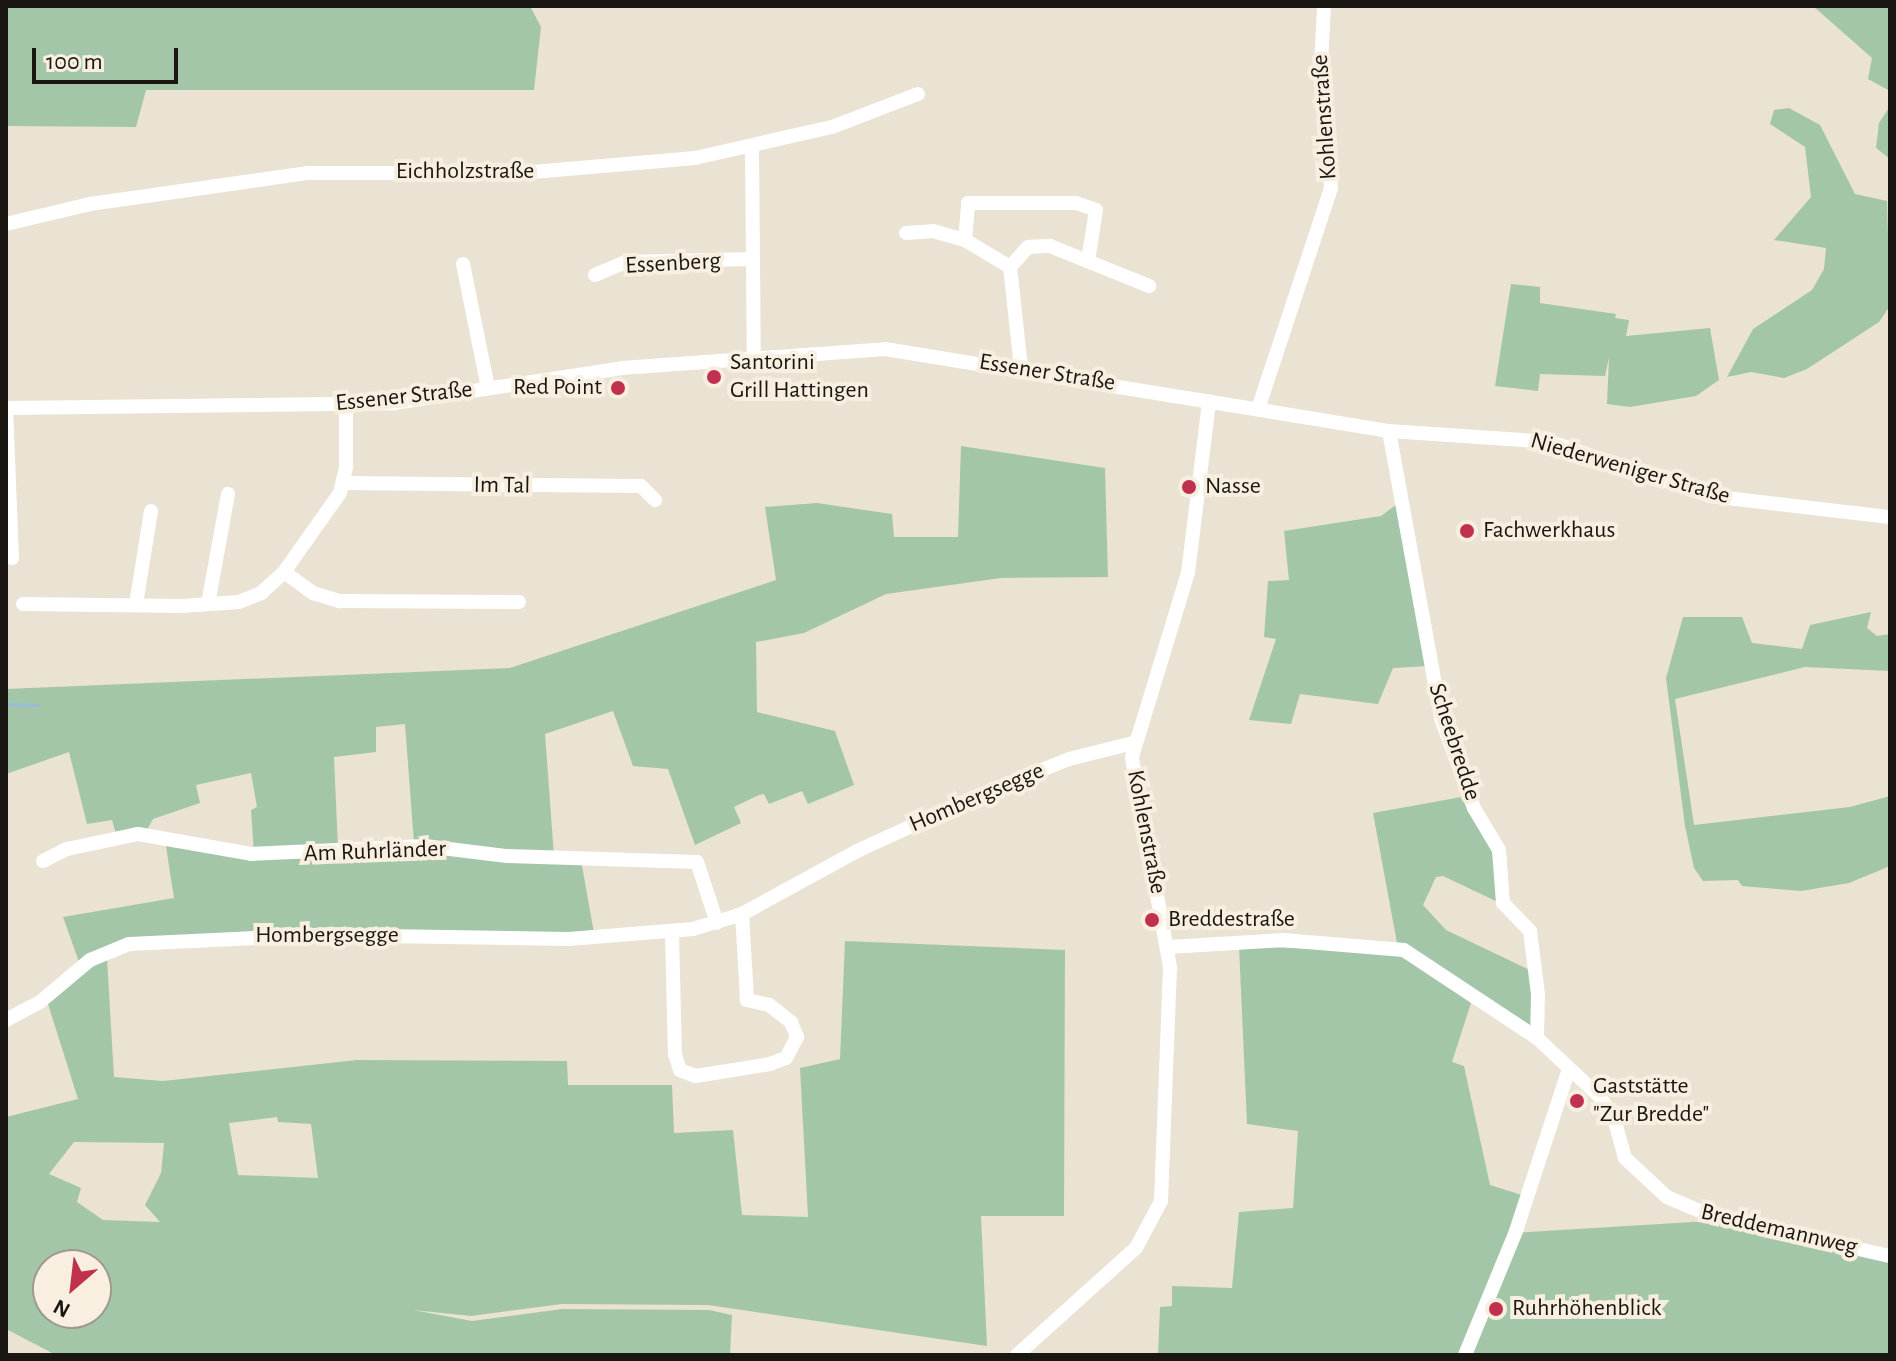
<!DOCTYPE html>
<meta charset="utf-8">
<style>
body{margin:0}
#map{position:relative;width:1896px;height:1361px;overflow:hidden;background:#eae2d3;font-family:"Alegreya Sans",sans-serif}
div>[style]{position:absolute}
.green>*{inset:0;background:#a4c6a8}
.stream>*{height:3px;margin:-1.5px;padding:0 1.5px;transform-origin:1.5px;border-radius:1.5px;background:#97bdd8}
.minor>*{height:14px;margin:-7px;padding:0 7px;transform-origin:7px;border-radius:7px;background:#fff}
.dots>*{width:22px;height:22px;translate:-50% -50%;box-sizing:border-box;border:4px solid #f8efe0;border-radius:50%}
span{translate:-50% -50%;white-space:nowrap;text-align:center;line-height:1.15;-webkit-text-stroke:8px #f8efe0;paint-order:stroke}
.street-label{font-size:24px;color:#1a1712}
.poi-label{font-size:24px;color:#1a1712}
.left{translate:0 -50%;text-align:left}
.right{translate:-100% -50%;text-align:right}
.frame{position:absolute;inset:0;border:8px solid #1a1712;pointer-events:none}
.north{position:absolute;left:32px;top:1249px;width:80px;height:80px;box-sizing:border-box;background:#f8efe0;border:2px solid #9f998e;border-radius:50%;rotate:208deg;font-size:22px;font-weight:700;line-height:32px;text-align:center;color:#1a1712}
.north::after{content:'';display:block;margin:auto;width:28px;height:36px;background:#c0304f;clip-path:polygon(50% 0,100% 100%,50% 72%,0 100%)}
.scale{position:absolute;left:32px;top:48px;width:146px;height:36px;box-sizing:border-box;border:4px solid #1a1712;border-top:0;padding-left:10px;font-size:24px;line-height:28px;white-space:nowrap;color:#1a1712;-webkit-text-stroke:6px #f8efe0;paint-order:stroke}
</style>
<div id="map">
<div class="green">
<i style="clip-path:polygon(6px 6px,530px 6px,541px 27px,534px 90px,146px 90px,136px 127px,6px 126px)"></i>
<i style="clip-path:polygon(1813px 6px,1890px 6px,1890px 91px,1868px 79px,1872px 58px)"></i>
<i style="clip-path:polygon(1890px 106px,1890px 159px,1876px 148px,1879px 123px)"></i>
<i style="clip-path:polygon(1789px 108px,1820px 125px,1855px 194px,1887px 201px,1890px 306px,1879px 322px,1807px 369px,1784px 378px,1751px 372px,1727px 377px,1753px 329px,1812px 290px,1824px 269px,1826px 248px,1774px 240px,1811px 197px,1805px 147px,1770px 124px,1774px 110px)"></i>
<i style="clip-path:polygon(1511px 284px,1540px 287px,1540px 303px,1616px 314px,1615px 318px,1629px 320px,1626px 336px,1710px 328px,1719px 380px,1696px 396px,1630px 407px,1607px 404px,1609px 357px,1605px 376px,1540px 374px,1538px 391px,1495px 386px)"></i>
<i style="clip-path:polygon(961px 446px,1105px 468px,1108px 577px,1001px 578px,886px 594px,804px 633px,756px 642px,757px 712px,835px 731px,854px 785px,808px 804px,802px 791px,769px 804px,764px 794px,759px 795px,734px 807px,741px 823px,695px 845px,668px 769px,633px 766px,613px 711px,545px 734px,554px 856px,414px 843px,405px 724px,376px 727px,376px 752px,334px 757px,338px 848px,254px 853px,251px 810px,257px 807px,251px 773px,196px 785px,200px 803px,153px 819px,147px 830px,116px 834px,112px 820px,87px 824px,69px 752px,6px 774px,6px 689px,510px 668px,776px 580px,765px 507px,817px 503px,892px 514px,894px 537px,958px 537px)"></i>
<i style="clip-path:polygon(1400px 502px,1428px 666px,1393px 668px,1378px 704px,1300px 694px,1291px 724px,1249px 720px,1276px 639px,1264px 637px,1268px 581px,1289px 580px,1284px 531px,1381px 516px)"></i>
<i style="clip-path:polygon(1871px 612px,1867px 628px,1877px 636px,1890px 634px,1890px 671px,1805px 667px,1675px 699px,1694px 825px,1850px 807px,1890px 796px,1890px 866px,1849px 883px,1801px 891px,1742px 886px,1738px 880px,1703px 881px,1694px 868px,1685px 826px,1666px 678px,1683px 617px,1742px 617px,1752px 643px,1802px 649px,1810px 625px)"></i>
<i style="clip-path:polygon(1467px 796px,1491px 840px,1500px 903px,1443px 876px,1436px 877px,1423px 905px,1446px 930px,1534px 972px,1535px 1032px,1397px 943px,1373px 813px)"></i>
<i style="clip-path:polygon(165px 840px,251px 860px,426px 847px,581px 860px,594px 933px,256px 931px,176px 936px,79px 962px,63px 917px,174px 898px)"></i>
<i style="clip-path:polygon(evenodd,845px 941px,1065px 950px,1064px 1216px,981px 1216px,987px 1346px,708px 1305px,562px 1304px,471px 1316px,413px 1310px,472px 1321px,562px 1309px,709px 1310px,732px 1315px,730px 1355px,56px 1355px,6px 1329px,6px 1117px,78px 1099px,47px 1001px,73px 977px,107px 958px,114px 1077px,163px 1081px,357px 1060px,567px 1061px,568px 1085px,672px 1085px,674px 1133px,733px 1130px,742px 1215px,808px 1217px,800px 1068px,840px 1059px,845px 941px,277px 1117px,278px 1122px,311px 1124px,318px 1178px,238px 1175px,229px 1123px,277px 1117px,845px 941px,74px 1142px,164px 1143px,161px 1173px,145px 1205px,160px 1222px,103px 1220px,77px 1202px,81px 1188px,49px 1174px,74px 1142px,845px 941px,48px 1265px,96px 1265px,96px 1313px,48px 1313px,48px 1265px)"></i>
<i style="clip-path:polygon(1239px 946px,1394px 952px,1471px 1003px,1452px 1062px,1464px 1066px,1490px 1185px,1525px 1196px,1513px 1233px,1709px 1221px,1890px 1255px,1890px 1355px,1158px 1355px,1160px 1307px,1172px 1306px,1172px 1286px,1232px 1288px,1239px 1212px,1293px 1208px,1298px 1131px,1247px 1124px)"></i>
</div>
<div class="stream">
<i style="left:6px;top:704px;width:32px;rotate:2deg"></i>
</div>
<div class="minor">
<i style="left:752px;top:149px;width:210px;rotate:89.5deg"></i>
<i style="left:6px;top:224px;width:86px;rotate:-13.4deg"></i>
<i style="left:90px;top:204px;width:219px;rotate:-8.1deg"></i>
<i style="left:307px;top:173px;width:214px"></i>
<i style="left:521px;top:173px;width:175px;rotate:-4.9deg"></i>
<i style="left:695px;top:158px;width:140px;rotate:-12.8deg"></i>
<i style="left:832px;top:127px;width:92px;rotate:-21deg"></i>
<i style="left:906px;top:233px;width:27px;rotate:-4deg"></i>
<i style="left:933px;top:231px;width:33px;rotate:16deg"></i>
<i style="left:965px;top:240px;width:52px;rotate:31deg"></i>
<i style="left:965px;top:240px;width:37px;rotate:-85deg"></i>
<i style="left:968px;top:203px;width:108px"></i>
<i style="left:1076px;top:203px;width:21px;rotate:19deg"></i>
<i style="left:1096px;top:210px;width:52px;rotate:98.9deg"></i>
<i style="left:463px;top:264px;width:126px;rotate:78.6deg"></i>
<i style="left:595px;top:275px;width:33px;rotate:-23deg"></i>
<i style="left:625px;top:262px;width:128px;rotate:-1.3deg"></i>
<i style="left:1021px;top:368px;width:102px;rotate:-96.2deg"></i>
<i style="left:1010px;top:267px;width:27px;rotate:-48deg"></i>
<i style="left:1028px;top:247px;width:22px;rotate:-3deg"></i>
<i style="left:1050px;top:246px;width:107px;rotate:22deg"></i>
<i style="left:6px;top:408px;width:388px;rotate:-0.7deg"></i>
<i style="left:394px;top:403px;width:231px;rotate:-8.7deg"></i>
<i style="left:622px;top:368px;width:264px;rotate:-4.1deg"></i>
<i style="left:885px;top:349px;width:511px;rotate:9.24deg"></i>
<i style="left:1389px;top:431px;width:161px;rotate:3.9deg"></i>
<i style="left:1550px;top:442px;width:169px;rotate:18.6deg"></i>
<i style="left:1710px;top:496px;width:181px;rotate:6.7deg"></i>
<i style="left:6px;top:408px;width:150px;rotate:87.7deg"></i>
<i style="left:1258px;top:409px;width:233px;rotate:-71.7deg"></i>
<i style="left:1331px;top:188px;width:124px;rotate:-94.6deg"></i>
<i style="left:1321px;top:64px;width:58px;rotate:-87deg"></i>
<i style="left:1389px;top:431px;width:292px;rotate:79.7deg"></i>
<i style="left:1441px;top:718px;width:96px;rotate:69.9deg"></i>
<i style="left:1474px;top:808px;width:49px;rotate:59.2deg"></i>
<i style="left:1499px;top:850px;width:53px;rotate:85.7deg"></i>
<i style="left:1503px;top:903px;width:39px;rotate:46deg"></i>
<i style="left:1530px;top:931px;width:64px;rotate:82.8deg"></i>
<i style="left:1538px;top:994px;width:44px;rotate:91.3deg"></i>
<i style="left:343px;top:483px;width:298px;rotate:0.6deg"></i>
<i style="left:641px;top:486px;width:20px;rotate:45deg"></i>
<i style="left:284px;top:572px;width:36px;rotate:36deg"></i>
<i style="left:313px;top:593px;width:28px;rotate:17deg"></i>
<i style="left:340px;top:601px;width:179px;rotate:0.3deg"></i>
<i style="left:23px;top:604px;width:159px;rotate:0.7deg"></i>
<i style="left:182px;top:606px;width:57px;rotate:-4deg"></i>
<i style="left:239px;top:602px;width:24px;rotate:-22deg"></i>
<i style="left:261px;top:593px;width:31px;rotate:-42deg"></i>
<i style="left:284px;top:572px;width:97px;rotate:-54.7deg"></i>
<i style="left:340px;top:493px;width:27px;rotate:-77deg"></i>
<i style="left:346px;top:467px;width:61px;rotate:-90deg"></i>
<i style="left:136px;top:604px;width:94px;rotate:-80.8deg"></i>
<i style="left:208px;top:604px;width:112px;rotate:-79.7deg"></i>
<i style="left:43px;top:861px;width:27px;rotate:-27deg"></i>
<i style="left:67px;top:849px;width:73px;rotate:-11.9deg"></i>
<i style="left:138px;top:834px;width:115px;rotate:10deg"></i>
<i style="left:251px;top:854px;width:174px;rotate:-2.6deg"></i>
<i style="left:425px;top:846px;width:83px;rotate:7deg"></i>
<i style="left:507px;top:856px;width:190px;rotate:1.8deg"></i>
<i style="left:697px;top:862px;width:64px;rotate:71.8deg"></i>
<i style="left:672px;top:934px;width:120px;rotate:88.6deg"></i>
<i style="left:675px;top:1054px;width:17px;rotate:73deg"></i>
<i style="left:680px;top:1070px;width:17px;rotate:21deg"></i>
<i style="left:696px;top:1076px;width:75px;rotate:-9.2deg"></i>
<i style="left:770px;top:1064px;width:17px;rotate:-21deg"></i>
<i style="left:786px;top:1058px;width:24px;rotate:-62deg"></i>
<i style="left:797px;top:1037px;width:16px;rotate:-112deg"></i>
<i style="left:791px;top:1022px;width:28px;rotate:-142deg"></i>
<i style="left:769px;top:1005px;width:23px;rotate:-167deg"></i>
<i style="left:747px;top:1000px;width:86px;rotate:-93.3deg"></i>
<i style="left:1168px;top:947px;width:115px;rotate:-3.5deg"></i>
<i style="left:1283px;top:940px;width:121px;rotate:4.7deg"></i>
<i style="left:1404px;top:950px;width:159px;rotate:33.5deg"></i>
<i style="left:1537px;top:1038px;width:86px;rotate:43.1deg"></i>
<i style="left:1600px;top:1097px;width:25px;rotate:56deg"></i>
<i style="left:1614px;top:1118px;width:41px;rotate:74.6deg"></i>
<i style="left:1625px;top:1158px;width:57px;rotate:42.9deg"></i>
<i style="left:1667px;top:1197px;width:46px;rotate:23.2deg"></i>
<i style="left:1709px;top:1215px;width:186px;rotate:12.8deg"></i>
<i style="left:6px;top:1020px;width:38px;rotate:-28deg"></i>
<i style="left:40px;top:1002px;width:65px;rotate:-40deg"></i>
<i style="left:90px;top:960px;width:42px;rotate:-22.3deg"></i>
<i style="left:129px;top:944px;width:189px;rotate:-2.7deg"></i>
<i style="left:318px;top:935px;width:251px;rotate:0.9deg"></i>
<i style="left:569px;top:939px;width:124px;rotate:-4.6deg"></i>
<i style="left:693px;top:929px;width:51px;rotate:-17deg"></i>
<i style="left:742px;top:914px;width:131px;rotate:-28.7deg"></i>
<i style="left:857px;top:851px;width:128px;rotate:-24.6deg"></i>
<i style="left:973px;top:798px;width:104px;rotate:-22.1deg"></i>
<i style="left:1069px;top:759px;width:66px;rotate:-14deg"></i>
<i style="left:1017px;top:1355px;width:160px;rotate:-42deg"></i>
<i style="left:1136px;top:1248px;width:53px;rotate:-62deg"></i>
<i style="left:1161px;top:1201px;width:234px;rotate:-87.8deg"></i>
<i style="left:1170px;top:967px;width:213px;rotate:-100.3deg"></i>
<i style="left:1132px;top:757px;width:192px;rotate:-73.1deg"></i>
<i style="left:1188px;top:573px;width:173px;rotate:-83deg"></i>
<i style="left:1465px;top:1355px;width:134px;rotate:-67.6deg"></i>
<i style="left:1516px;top:1231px;width:170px;rotate:-71.9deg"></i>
</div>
<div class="dots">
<i style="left:714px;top:377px;background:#c0304f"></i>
<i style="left:618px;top:388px;background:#c0304f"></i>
<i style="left:1189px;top:487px;background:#c0304f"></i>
<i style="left:1467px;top:531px;background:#c0304f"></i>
<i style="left:1152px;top:920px;background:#c0304f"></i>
<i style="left:1577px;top:1101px;background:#c0304f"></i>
<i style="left:1496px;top:1309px;background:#c0304f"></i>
</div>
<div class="street-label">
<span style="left:1325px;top:117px;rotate:-94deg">Kohlenstraße</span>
<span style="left:465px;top:172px">Eichholzstraße</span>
<span style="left:673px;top:264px;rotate:-3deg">Essenberg</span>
<span style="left:1047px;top:373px;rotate:9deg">Essener Straße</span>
<span style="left:404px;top:397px;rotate:-6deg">Essener Straße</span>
<span style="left:1630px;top:469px;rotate:16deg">Niederweniger Straße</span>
<span style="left:502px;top:486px;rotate:1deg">Im Tal</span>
<span style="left:1454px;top:742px;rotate:72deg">Scheebredde</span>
<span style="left:977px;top:798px;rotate:-23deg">Hombergsegge</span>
<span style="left:1146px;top:832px;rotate:79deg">Kohlenstraße</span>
<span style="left:375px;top:852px;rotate:-2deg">Am Ruhrländer</span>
<span style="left:327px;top:936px">Hombergsegge</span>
<span style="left:1779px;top:1230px;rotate:13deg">Breddemannweg</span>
</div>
<div class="poi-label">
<span class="left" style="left:730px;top:377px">Santorini<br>Grill Hattingen</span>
<span class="right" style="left:602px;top:388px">Red Point</span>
<span class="left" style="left:1205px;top:487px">Nasse</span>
<span class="left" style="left:1483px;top:531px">Fachwerkhaus</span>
<span class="left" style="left:1168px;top:920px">Breddestraße</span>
<span class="left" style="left:1593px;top:1101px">Gaststätte<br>"Zur Bredde"</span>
<span class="left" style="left:1512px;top:1309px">Ruhrhöhenblick</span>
</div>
<div class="frame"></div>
<div class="north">N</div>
<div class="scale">100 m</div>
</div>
